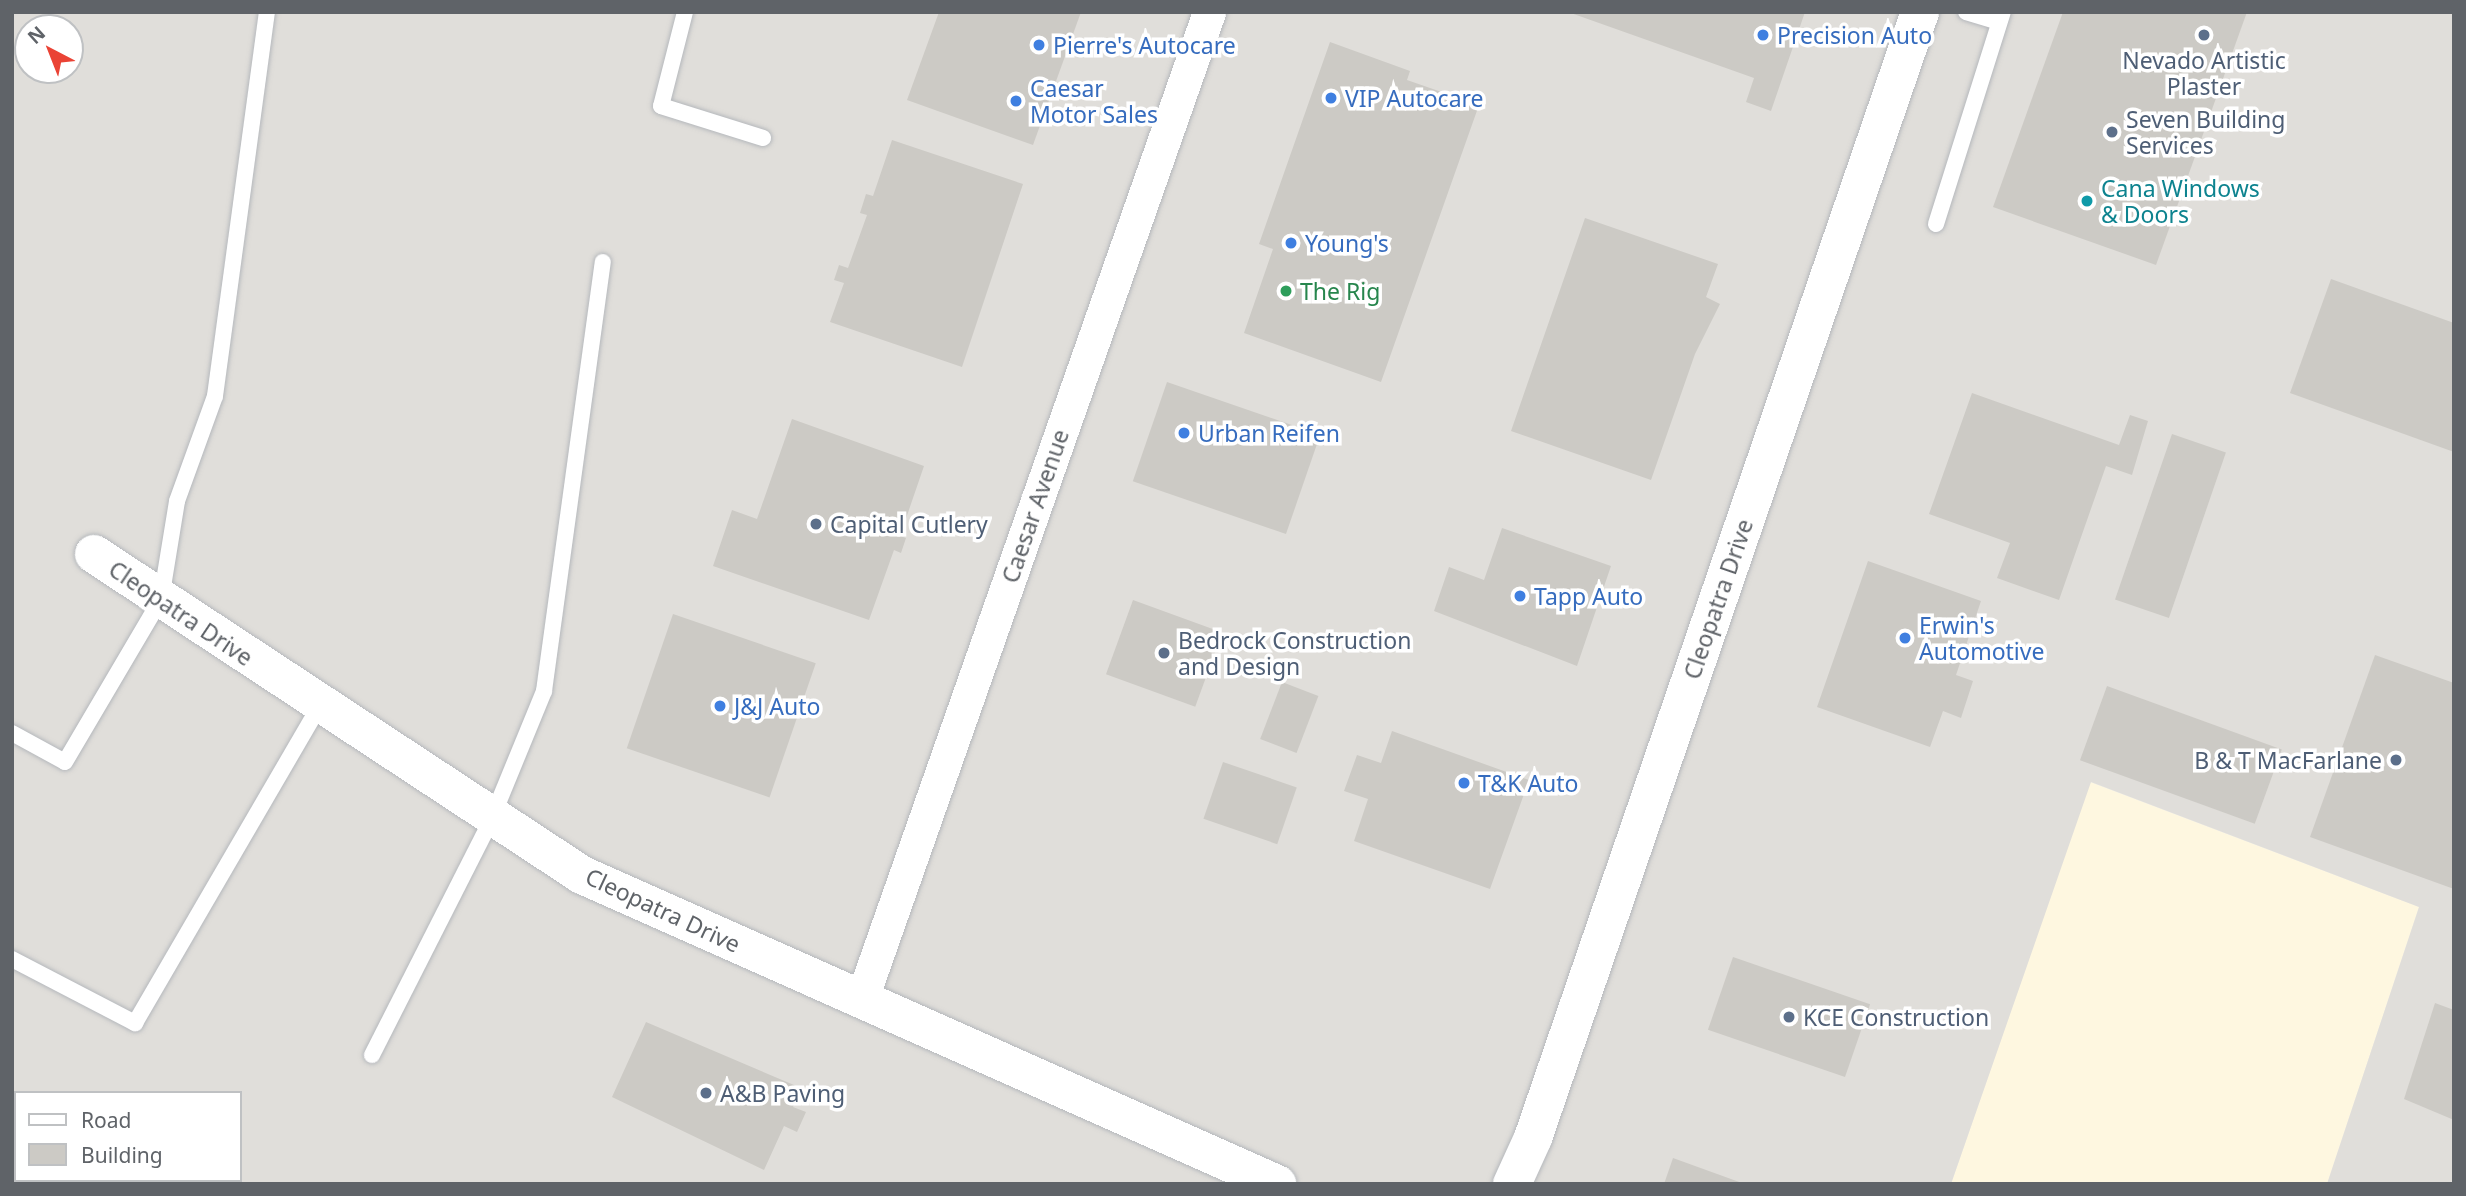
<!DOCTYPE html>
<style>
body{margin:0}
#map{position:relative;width:2466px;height:1196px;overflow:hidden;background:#f1efe8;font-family:"Noto Sans",sans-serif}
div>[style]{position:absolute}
.commercial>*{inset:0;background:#fef7e0}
.industrial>*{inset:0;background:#e0deda}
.building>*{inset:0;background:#cccac5;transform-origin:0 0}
.roads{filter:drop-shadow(0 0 2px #b5b8bc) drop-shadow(0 0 2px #b5b8bc)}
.lane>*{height:16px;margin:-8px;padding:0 8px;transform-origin:8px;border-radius:8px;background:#fff}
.street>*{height:33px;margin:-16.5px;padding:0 16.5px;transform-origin:16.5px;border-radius:16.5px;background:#fff}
.secondary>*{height:38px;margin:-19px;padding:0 19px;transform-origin:19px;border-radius:19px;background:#fff}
.dots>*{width:19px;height:19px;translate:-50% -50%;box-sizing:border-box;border:4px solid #fff;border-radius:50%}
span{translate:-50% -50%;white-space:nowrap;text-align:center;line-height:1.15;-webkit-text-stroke:7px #fff;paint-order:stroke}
.shop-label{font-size:23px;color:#366cbe}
.left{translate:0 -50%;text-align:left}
.service-label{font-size:23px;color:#4e5e75}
.right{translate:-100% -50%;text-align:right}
.culture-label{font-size:23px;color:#0d838f}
.leisure-label{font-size:23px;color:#27864d}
.street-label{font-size:23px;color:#5f6368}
.frame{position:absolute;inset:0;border:14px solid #5f6368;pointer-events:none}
.legend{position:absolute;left:14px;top:1091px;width:228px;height:91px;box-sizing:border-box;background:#fff;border:2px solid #bfc1c3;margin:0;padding:9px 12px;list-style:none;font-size:21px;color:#5f6368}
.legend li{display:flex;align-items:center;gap:14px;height:35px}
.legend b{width:35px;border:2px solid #bfc1c3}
.north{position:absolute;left:14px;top:14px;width:70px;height:70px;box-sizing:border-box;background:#fff;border:2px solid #bfc1c3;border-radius:50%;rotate:318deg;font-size:19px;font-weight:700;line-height:28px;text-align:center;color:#5f6368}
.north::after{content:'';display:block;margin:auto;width:24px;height:32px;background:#ea4335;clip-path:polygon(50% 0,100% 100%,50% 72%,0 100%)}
</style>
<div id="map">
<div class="commercial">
<i style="clip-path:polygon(2090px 782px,2419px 907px,2327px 1184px,1951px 1184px)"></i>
</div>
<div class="industrial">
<i style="clip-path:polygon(evenodd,12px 12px,2454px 12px,2454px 1184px,2327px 1184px,2419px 907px,2091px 782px,1951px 1184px,12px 1184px,12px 12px,28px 28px,70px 28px,70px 70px,28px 70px,28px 28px,12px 12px,16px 1093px,240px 1093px,240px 1180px,16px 1180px,16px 1093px)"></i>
</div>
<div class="building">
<i style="clip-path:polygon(939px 12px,1081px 12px,1033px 145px,907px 100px)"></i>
<i style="clip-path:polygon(1568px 12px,1805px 12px,1771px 111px,1746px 102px,1754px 78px)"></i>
<i style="clip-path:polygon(2063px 12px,2247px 12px,2156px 265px,1993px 207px)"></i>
<i style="clip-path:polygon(1330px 42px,1410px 71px,1407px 80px,1479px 105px,1381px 382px,1244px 333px,1273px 249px,1259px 244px)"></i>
<i style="clip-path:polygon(892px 140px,1023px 184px,962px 367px,830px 322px,844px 283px,834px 280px,839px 265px,848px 268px,867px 215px,860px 213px,866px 194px,873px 196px)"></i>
<i style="clip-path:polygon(1585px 218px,1718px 264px,1706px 297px,1720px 304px,1695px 354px,1651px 480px,1511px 431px)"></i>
<i style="clip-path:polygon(2331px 279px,2454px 323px,2454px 452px,2290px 393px)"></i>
<i style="left:1167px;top:382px;width:162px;height:105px;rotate:19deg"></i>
<i style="clip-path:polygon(1972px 393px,2119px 445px,2130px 415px,2148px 421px,2132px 475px,2106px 466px,2059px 600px,1997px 578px,2010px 543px,1929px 514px)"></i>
<i style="clip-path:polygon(792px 419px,924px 466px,900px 536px,906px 538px,901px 553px,894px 550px,869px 620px,713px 566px,732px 510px,757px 519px)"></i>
<i style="left:2172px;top:434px;width:57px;height:175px;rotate:19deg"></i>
<i style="clip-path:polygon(1502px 528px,1611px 566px,1577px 666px,1434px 611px,1449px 567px,1484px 580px)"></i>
<i style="clip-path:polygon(1868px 561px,1981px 601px,1956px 675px,1973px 681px,1961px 718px,1943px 711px,1930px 747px,1817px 707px)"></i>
<i style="left:1133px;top:600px;width:95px;height:79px;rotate:20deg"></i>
<i style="left:673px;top:614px;width:151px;height:142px;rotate:19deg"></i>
<i style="clip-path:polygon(2375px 655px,2454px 683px,2454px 889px,2310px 837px)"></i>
<i style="left:1282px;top:682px;width:39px;height:61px;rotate:21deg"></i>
<i style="left:2107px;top:686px;width:186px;height:79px;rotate:20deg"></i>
<i style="clip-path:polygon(1392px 731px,1529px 780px,1490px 889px,1354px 841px,1368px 799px,1344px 791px,1357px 755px,1381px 763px)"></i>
<i style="left:1223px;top:762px;width:78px;height:60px;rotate:19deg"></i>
<i style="left:1733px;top:957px;width:145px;height:77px;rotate:19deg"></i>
<i style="clip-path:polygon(2435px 1003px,2454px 1010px,2454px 1120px,2404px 1099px)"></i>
<i style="clip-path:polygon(646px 1022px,801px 1088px,793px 1107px,806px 1112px,797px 1132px,784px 1126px,764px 1170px,612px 1097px)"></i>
<i style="clip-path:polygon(1673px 1158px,1742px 1183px,1742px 1184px,1664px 1184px)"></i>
</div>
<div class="roads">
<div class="lane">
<i style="left:685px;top:12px;width:97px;rotate:104.3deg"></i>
<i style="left:661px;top:106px;width:107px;rotate:17.4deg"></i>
<i style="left:1966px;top:12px;width:34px;rotate:17deg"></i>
<i style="left:1936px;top:224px;width:222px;rotate:-72.5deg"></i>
<i style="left:12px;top:733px;width:60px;rotate:28.7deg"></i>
<i style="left:65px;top:762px;width:189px;rotate:-59.5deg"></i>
<i style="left:161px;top:599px;width:99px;rotate:-80.7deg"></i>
<i style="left:177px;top:501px;width:112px;rotate:-70.1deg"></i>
<i style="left:215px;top:396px;width:388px;rotate:-82.3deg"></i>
<i style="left:12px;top:959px;width:139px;rotate:27.5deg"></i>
<i style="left:135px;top:1023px;width:368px;rotate:-59.8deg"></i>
<i style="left:372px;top:1055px;width:266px;rotate:-63.1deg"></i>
<i style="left:492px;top:818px;width:137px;rotate:-67.7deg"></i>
<i style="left:544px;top:691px;width:433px;rotate:-82.2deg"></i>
</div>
<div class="street">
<i style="left:861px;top:1001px;width:1048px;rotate:-70.61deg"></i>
</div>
<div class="secondary">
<i style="left:94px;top:554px;width:584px;rotate:33.34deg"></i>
<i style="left:582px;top:875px;width:761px;rotate:23.97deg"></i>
<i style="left:1512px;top:1184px;width:51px;rotate:-65.5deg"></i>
<i style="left:1533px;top:1138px;width:1191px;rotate:-71.03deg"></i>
</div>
</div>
<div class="dots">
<i style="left:1763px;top:35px;background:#3f7fe0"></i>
<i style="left:2204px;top:35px;background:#5c6f8a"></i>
<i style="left:1039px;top:45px;background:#3f7fe0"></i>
<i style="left:1331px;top:98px;background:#3f7fe0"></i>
<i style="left:1016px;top:101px;background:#3f7fe0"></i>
<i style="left:2112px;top:132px;background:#5c6f8a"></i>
<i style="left:2087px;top:201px;background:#0f9aa8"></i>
<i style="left:1291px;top:243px;background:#3f7fe0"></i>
<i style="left:1286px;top:291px;background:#2e9e5b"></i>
<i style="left:1184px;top:433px;background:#3f7fe0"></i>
<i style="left:816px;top:524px;background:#5c6f8a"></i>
<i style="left:1520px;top:596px;background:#3f7fe0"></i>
<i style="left:1905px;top:638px;background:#3f7fe0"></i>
<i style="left:1164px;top:653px;background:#5c6f8a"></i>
<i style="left:720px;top:706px;background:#3f7fe0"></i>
<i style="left:2396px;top:760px;background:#5c6f8a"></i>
<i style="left:1464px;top:783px;background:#3f7fe0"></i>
<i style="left:1789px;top:1017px;background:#5c6f8a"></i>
<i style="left:706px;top:1093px;background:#5c6f8a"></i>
</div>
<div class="shop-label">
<span class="left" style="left:1777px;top:35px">Precision Auto</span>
<span class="left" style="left:1053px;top:45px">Pierre's Autocare</span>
<span class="left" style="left:1030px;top:101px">Caesar<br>Motor Sales</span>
<span class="left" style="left:1345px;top:98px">VIP Autocare</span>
<span class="left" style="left:1305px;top:243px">Young's</span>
<span class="left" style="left:1198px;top:433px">Urban Reifen</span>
<span class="left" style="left:1534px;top:596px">Tapp Auto</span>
<span class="left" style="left:1919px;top:638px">Erwin's<br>Automotive</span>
<span class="left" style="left:734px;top:706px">J&amp;J Auto</span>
<span class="left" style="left:1478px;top:783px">T&amp;K Auto</span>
</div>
<div class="service-label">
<span style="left:2204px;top:73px">Nevado Artistic<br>Plaster</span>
<span class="left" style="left:2126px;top:132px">Seven Building<br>Services</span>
<span class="left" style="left:830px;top:524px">Capital Cutlery</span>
<span class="left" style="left:1178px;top:653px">Bedrock Construction<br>and Design</span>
<span class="right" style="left:2382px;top:760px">B &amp; T MacFarlane</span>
<span class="left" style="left:1803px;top:1017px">KCE Construction</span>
<span class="left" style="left:720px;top:1093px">A&amp;B Paving</span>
</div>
<div class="culture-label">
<span class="left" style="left:2101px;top:201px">Cana Windows<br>&amp; Doors</span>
</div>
<div class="leisure-label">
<span class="left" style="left:1300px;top:291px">The Rig</span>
</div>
<div class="street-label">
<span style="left:1035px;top:506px;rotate:-71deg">Caesar Avenue</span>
<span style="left:1718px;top:599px;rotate:-71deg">Cleopatra Drive</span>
<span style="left:181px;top:613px;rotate:34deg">Cleopatra Drive</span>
<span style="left:663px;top:910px;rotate:25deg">Cleopatra Drive</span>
</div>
<div class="frame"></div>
<ul class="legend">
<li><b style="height:9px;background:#fff"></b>Road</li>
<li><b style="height:19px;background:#cccac5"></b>Building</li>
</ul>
<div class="north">N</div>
</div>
